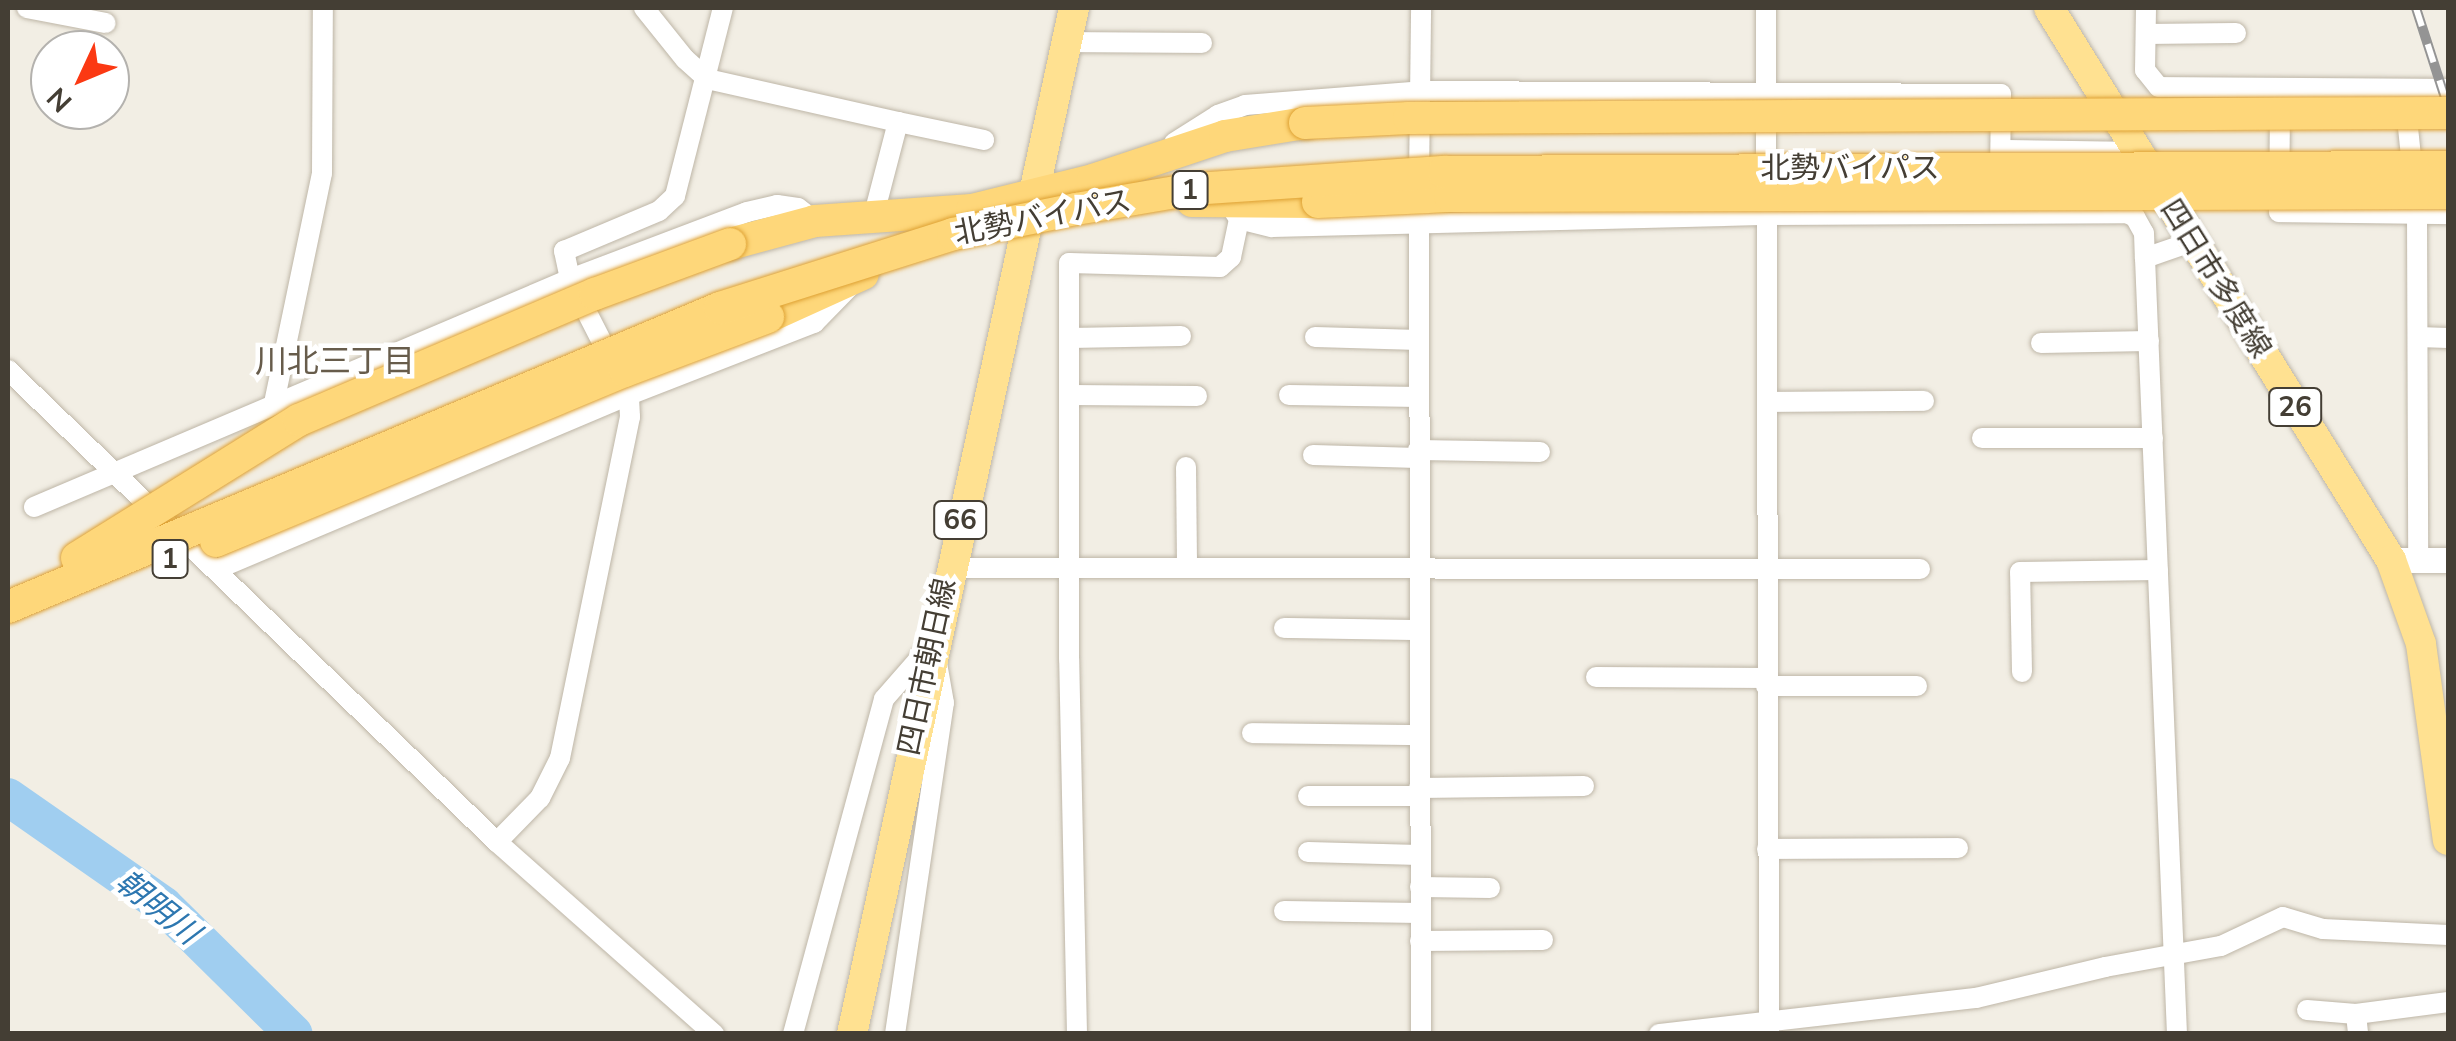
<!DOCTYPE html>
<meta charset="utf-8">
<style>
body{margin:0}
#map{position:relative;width:2456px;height:1041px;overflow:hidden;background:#f2eee4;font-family:"Nunito Sans","Noto Sans JP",sans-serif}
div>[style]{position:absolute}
.river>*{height:38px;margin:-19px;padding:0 19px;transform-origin:19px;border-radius:19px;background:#a0cef0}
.roads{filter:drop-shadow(0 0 2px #beb6a7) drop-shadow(0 0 2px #beb6a7)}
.minor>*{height:20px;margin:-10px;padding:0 10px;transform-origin:10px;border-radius:10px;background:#fff}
.tertiary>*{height:25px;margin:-12.5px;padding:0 12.5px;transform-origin:12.5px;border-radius:12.5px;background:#fff}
.primary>*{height:30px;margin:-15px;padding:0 15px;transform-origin:15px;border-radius:15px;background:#ffe191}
.trunk>*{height:32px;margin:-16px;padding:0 16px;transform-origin:16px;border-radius:16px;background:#fed77a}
.rail>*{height:10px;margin-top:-5px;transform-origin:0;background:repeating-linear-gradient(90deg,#fff 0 19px,#949494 0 38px);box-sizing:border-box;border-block:2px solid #949494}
.bridges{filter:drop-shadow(0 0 2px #dea133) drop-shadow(0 0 2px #dea133)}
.trunk-bridge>*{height:32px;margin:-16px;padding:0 16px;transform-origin:16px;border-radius:16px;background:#fed77a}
span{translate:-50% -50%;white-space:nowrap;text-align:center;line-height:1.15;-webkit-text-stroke:9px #fff;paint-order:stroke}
.shield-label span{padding:2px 8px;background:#fff;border:2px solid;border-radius:8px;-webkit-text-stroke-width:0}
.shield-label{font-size:28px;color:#443e34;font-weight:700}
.street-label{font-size:30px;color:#443e34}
.neighbourhood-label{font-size:32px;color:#675c4b}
.water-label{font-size:32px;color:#2d77b0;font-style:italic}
.frame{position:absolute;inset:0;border:10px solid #443e34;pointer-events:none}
.north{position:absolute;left:30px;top:30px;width:100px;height:100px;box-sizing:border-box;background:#fff;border:2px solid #b4b2ae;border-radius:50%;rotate:226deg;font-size:28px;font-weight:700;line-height:40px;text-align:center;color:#443e34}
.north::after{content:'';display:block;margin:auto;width:35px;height:45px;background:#fb3913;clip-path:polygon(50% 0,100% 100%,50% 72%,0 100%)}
</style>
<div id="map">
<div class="river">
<i style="left:8px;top:797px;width:190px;rotate:34.9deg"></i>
<i style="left:164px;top:906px;width:182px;rotate:44.6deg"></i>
</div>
<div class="roads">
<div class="minor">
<i style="left:27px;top:8px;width:80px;rotate:10.8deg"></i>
<i style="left:644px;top:8px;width:65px;rotate:51.2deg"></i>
<i style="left:685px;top:59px;width:30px;rotate:42deg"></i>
<i style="left:707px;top:79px;width:196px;rotate:12.7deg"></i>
<i style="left:898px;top:122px;width:99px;rotate:104.6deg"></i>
<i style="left:1766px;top:8px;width:1026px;rotate:89.83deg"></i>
<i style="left:2146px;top:8px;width:62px;rotate:90.9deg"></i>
<i style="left:2145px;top:70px;width:22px;rotate:51deg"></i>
<i style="left:2159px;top:87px;width:289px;rotate:0.4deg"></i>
<i style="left:2146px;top:34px;width:90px;rotate:-0.6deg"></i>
<i style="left:1066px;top:42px;width:136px;rotate:0.4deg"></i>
<i style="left:2404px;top:89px;width:126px;rotate:84.1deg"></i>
<i style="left:2417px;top:214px;width:346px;rotate:89.8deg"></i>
<i style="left:2280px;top:105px;width:107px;rotate:90.5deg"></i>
<i style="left:2279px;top:212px;width:169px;rotate:0.7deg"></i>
<i style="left:898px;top:122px;width:88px;rotate:11.8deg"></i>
<i style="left:1174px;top:143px;width:52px;rotate:-32.5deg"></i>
<i style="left:1218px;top:115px;width:29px;rotate:-20deg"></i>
<i style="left:1245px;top:105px;width:177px;rotate:-4.5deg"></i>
<i style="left:1421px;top:91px;width:580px;rotate:0.3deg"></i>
<i style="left:2001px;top:94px;width:83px;rotate:90.7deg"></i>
<i style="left:2001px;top:150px;width:143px;rotate:0.8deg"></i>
<i style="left:1419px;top:180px;width:172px;rotate:-89.3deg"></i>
<i style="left:1228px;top:202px;width:20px;rotate:57deg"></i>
<i style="left:1239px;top:219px;width:34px;rotate:14deg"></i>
<i style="left:1272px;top:227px;width:498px;rotate:-1.4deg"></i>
<i style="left:1770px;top:215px;width:357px;rotate:-0.3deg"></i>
<i style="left:2127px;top:213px;width:9px;rotate:27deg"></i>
<i style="left:2135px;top:217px;width:18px;rotate:61deg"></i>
<i style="left:2144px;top:233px;width:25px;rotate:88deg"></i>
<i style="left:2145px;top:258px;width:777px;rotate:87.64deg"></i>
<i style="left:1419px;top:209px;width:825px;rotate:89.86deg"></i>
<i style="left:2145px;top:258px;width:49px;rotate:-19.2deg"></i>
<i style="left:1315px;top:337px;width:104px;rotate:1.7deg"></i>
<i style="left:2418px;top:337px;width:30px;rotate:2deg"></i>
<i style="left:1070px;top:338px;width:111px;rotate:-1deg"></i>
<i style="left:2041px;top:343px;width:108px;rotate:-1.1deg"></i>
<i style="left:8px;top:370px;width:680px;rotate:43.99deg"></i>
<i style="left:497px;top:842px;width:290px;rotate:41.5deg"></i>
<i style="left:1070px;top:395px;width:127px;rotate:0.5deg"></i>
<i style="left:1289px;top:395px;width:130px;rotate:0.9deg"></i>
<i style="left:1769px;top:402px;width:155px;rotate:-0.4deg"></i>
<i style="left:274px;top:403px;width:235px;rotate:-78.2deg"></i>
<i style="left:322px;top:173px;width:165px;rotate:-89.7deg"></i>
<i style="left:1982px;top:438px;width:171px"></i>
<i style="left:1418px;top:450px;width:122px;rotate:0.9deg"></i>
<i style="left:1313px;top:455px;width:105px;rotate:1.6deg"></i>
<i style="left:1186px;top:467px;width:100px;rotate:89.4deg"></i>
<i style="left:34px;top:507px;width:582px;rotate:-23.04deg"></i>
<i style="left:570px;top:279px;width:189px;rotate:-20.7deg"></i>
<i style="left:747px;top:212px;width:31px;rotate:-13deg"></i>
<i style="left:777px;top:205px;width:21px;rotate:8deg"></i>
<i style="left:798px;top:208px;width:21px;rotate:37deg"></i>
<i style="left:949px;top:568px;width:971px;rotate:0.06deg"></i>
<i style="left:217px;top:569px;width:447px;rotate:-22.9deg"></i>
<i style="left:629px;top:395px;width:199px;rotate:-21.3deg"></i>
<i style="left:814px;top:323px;width:57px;rotate:-45.7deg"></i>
<i style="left:1284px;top:628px;width:134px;rotate:0.9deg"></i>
<i style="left:2022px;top:672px;width:100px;rotate:-91.1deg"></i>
<i style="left:2020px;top:572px;width:138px;rotate:-0.8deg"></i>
<i style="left:1596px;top:677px;width:170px;rotate:0.3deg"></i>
<i style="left:1766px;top:686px;width:151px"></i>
<i style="left:1252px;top:733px;width:166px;rotate:0.7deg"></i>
<i style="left:1419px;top:788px;width:165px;rotate:-0.7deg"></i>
<i style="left:1308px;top:796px;width:111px"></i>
<i style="left:497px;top:842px;width:62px;rotate:-45.7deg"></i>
<i style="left:540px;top:798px;width:45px;rotate:-63.4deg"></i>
<i style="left:560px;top:758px;width:348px;rotate:-78.4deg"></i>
<i style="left:630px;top:417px;width:22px;rotate:-93deg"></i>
<i style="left:629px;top:395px;width:130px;rotate:-117deg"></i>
<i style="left:570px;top:279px;width:29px;rotate:-102deg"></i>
<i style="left:564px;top:251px;width:103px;rotate:-22.8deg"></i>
<i style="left:659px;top:211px;width:22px;rotate:-43deg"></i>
<i style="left:675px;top:196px;width:194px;rotate:-75.7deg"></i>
<i style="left:1767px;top:849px;width:191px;rotate:-0.3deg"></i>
<i style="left:1308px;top:852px;width:111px;rotate:1.5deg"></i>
<i style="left:1420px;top:887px;width:70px;rotate:0.8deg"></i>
<i style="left:1284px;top:911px;width:136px;rotate:0.8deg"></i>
<i style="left:1420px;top:941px;width:123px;rotate:-0.5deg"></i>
<i style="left:2307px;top:1010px;width:49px;rotate:4.7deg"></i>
<i style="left:2356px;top:1014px;width:20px;rotate:84deg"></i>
<i style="left:2356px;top:1014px;width:93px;rotate:-7.4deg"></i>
<i style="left:793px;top:1034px;width:347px;rotate:-74.8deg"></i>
<i style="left:884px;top:699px;width:74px;rotate:-48.8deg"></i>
<i style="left:895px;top:1034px;width:335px;rotate:-81.6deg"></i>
<i style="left:944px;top:703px;width:39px;rotate:-100deg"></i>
<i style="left:1077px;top:1034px;width:375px;rotate:-91.2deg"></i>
<i style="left:1069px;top:659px;width:396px;rotate:-90deg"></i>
<i style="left:1069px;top:263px;width:151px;rotate:1.5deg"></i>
<i style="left:1220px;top:267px;width:15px;rotate:-42deg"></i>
<i style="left:1231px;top:257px;width:39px;rotate:-78deg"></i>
<i style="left:1659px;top:1034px;width:319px;rotate:-6.5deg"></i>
<i style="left:1976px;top:998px;width:133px;rotate:-13.5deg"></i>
<i style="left:2105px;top:967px;width:118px;rotate:-10.3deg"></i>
<i style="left:2221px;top:946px;width:68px;rotate:-25.1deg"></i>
<i style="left:2283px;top:917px;width:42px;rotate:16.7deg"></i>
<i style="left:2323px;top:929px;width:125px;rotate:2.7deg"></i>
</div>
<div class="tertiary">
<i style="left:2391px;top:560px;width:57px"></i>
</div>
<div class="primary">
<i style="left:2049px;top:8px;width:649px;rotate:58.22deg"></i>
<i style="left:2391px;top:560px;width:89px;rotate:70.3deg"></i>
<i style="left:2421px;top:644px;width:198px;rotate:82.2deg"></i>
<i style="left:852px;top:1034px;width:1050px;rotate:-77.79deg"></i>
</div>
<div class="trunk">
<i style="left:1192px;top:201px;width:126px;rotate:0.5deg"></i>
<i style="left:730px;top:244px;width:88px;rotate:-15.1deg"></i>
<i style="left:815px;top:221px;width:157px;rotate:-4deg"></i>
<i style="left:972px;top:210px;width:125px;rotate:-13.9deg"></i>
<i style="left:1093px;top:180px;width:139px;rotate:-18.4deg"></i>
<i style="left:1225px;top:136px;width:81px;rotate:-9.2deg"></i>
<i style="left:768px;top:317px;width:104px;rotate:-24.4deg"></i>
</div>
</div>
<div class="rail">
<i style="left:2416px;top:8px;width:104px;rotate:72.1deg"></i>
</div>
<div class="bridges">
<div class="trunk-bridge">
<i style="left:1305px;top:123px;width:104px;rotate:-2.8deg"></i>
<i style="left:1409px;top:118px;width:1039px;rotate:-0.28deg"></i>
<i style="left:1318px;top:202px;width:132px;rotate:-2.6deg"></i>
<i style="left:1450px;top:196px;width:998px;rotate:-0.17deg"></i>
<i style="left:216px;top:541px;width:443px;rotate:-22.6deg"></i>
<i style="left:625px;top:371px;width:153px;rotate:-20.7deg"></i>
<i style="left:77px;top:558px;width:261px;rotate:-31.9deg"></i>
<i style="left:299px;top:420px;width:322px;rotate:-23.1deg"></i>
<i style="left:595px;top:294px;width:144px;rotate:-20.3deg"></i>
<i style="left:8px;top:607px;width:772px;rotate:-22.78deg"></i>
<i style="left:720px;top:308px;width:244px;rotate:-17.6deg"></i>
<i style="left:953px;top:234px;width:126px;rotate:-11.5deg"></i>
<i style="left:1076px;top:209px;width:119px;rotate:-9.7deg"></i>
<i style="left:1193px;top:189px;width:252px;rotate:-3.9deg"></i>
<i style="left:1444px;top:172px;width:1004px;rotate:-0.29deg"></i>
</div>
</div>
<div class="shield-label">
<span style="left:1190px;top:190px">1</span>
<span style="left:2295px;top:407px">26</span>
<span style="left:960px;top:520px">66</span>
<span style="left:170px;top:559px">1</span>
</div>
<div class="street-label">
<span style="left:1850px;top:169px">北勢バイパス</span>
<span style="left:1043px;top:218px;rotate:-11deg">北勢バイパス</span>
<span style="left:2215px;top:279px;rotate:58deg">四日市多度線</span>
<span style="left:928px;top:667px;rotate:-78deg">四日市朝日線</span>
</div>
<div class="neighbourhood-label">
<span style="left:335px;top:362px">川北三丁目</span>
</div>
<div class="water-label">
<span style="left:157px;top:908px;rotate:39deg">朝明川</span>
</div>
<div class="frame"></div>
<div class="north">N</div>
</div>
